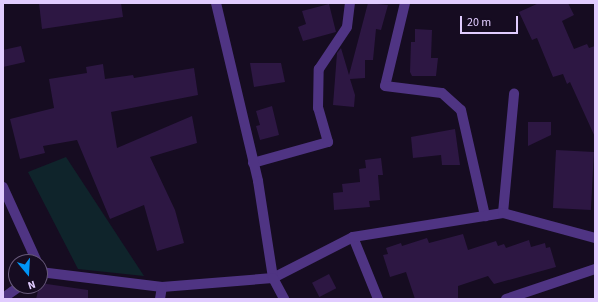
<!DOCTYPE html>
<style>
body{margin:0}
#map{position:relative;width:598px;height:302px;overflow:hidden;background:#160c21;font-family:"Source Sans 3",sans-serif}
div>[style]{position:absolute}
.green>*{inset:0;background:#0f242b}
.building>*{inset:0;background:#2d1743;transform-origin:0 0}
.minor>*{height:10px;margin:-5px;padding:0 5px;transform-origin:5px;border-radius:5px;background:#4f3483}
.tertiary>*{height:10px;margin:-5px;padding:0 5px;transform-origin:5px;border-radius:5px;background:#4f3483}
span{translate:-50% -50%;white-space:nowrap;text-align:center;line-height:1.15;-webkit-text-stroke:3px #160c21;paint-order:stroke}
.frame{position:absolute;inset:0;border:4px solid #e1ccff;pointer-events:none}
.north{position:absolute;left:8px;top:254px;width:40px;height:40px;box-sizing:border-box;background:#160c21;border:1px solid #67597a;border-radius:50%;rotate:162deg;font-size:11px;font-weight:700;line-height:16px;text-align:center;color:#e1ccff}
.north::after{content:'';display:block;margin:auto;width:14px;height:18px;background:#0095f7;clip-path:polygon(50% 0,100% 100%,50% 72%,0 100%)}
.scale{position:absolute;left:460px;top:16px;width:58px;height:18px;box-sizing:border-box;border:2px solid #e1ccff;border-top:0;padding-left:5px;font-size:12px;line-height:14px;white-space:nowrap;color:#e1ccff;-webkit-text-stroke:3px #160c21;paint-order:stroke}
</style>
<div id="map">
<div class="green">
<i style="clip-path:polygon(66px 157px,144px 276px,78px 269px,28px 172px)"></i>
</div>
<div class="building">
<i style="clip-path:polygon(39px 3px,121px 3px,123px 17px,42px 29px)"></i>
<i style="clip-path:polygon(368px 3px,388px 5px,381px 30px,376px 29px,373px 60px,365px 60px,365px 78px,350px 79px,355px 95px,354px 107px,333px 105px,337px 53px,341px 48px,349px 75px)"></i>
<i style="clip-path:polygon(539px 3px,568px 3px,574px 15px,562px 21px,574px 49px,587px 44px,589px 48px,595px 46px,595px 137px,570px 82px,567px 84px,563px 74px,553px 77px,537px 38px,532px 40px,519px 12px)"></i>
<i style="clip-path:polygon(329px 4px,336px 32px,303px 41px,298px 27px,306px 24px,302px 11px)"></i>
<i style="clip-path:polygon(415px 29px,432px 30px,431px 58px,438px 58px,436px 76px,412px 76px,410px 72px,411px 42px,415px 42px)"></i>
<i style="clip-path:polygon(21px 46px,25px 62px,3px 67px,3px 50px)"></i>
<i style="clip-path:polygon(250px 63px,281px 63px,285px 82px,254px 87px)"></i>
<i style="clip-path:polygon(103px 64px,105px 79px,133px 75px,134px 78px,194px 68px,198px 95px,111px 112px,117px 148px,192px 116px,197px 143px,150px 157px,175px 210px,184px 243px,157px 251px,144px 205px,110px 219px,77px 140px,43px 146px,45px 153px,20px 159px,10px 119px,54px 108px,49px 79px,87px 73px,86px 67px)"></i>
<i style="clip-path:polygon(272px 106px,279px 135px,260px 140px,256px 126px,260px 125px,256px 111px)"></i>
<i style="clip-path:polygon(528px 122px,551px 122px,551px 135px,528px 146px)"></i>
<i style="clip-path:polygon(455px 129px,460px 165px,442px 165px,441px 155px,413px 158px,411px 137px)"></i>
<i style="left:556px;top:150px;width:38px;height:58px;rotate:3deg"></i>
<i style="clip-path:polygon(381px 158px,383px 175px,378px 175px,380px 200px,369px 201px,370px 207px,334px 210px,333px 193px,343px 192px,342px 184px,360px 182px,359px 169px,366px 168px,365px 160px)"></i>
<i style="clip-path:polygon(463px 234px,468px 250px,496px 241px,498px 246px,504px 244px,506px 248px,529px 240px,531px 247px,545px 243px,546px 248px,550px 247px,556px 267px,494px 284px,488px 276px,458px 286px,458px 299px,415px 299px,406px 272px,390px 277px,383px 255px,388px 254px,386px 248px,401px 243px,402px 246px,427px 238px,429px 243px)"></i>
<i style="left:329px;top:274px;width:16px;height:19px;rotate:63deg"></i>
<i style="clip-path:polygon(40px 283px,88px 290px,88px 299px,36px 299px)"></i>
</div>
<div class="minor">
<i style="left:405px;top:3px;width:85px;rotate:103.5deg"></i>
<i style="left:385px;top:86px;width:57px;rotate:7deg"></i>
<i style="left:442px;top:93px;width:25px;rotate:42deg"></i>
<i style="left:461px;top:110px;width:109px;rotate:77.2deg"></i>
<i style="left:253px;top:163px;width:78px;rotate:-15.6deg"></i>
<i style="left:328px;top:142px;width:35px;rotate:-106deg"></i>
<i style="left:318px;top:108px;width:39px;rotate:-89deg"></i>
<i style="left:319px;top:69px;width:50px;rotate:-56.3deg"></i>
<i style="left:347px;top:27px;width:24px;rotate:-83deg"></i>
<i style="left:3px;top:187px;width:82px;rotate:65.6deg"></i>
<i style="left:503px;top:213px;width:120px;rotate:-84.7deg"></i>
<i style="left:353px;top:237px;width:67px;rotate:68deg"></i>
<i style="left:40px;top:272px;width:123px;rotate:7deg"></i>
<i style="left:162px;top:287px;width:111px;rotate:-4.6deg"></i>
<i style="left:273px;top:278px;width:90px;rotate:-27.1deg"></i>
<i style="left:353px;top:237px;width:152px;rotate:-9.1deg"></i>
<i style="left:503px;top:213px;width:95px;rotate:15.2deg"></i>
<i style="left:3px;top:298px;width:21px;rotate:-35deg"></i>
<i style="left:160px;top:299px;width:12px;rotate:-81deg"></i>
<i style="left:506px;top:299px;width:94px;rotate:-18.6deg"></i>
</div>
<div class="tertiary">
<i style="left:216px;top:3px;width:183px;rotate:76.7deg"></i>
<i style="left:258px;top:181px;width:98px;rotate:81.2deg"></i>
<i style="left:273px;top:278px;width:24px;rotate:62deg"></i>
</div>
<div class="frame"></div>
<div class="north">N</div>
<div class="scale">20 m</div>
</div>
